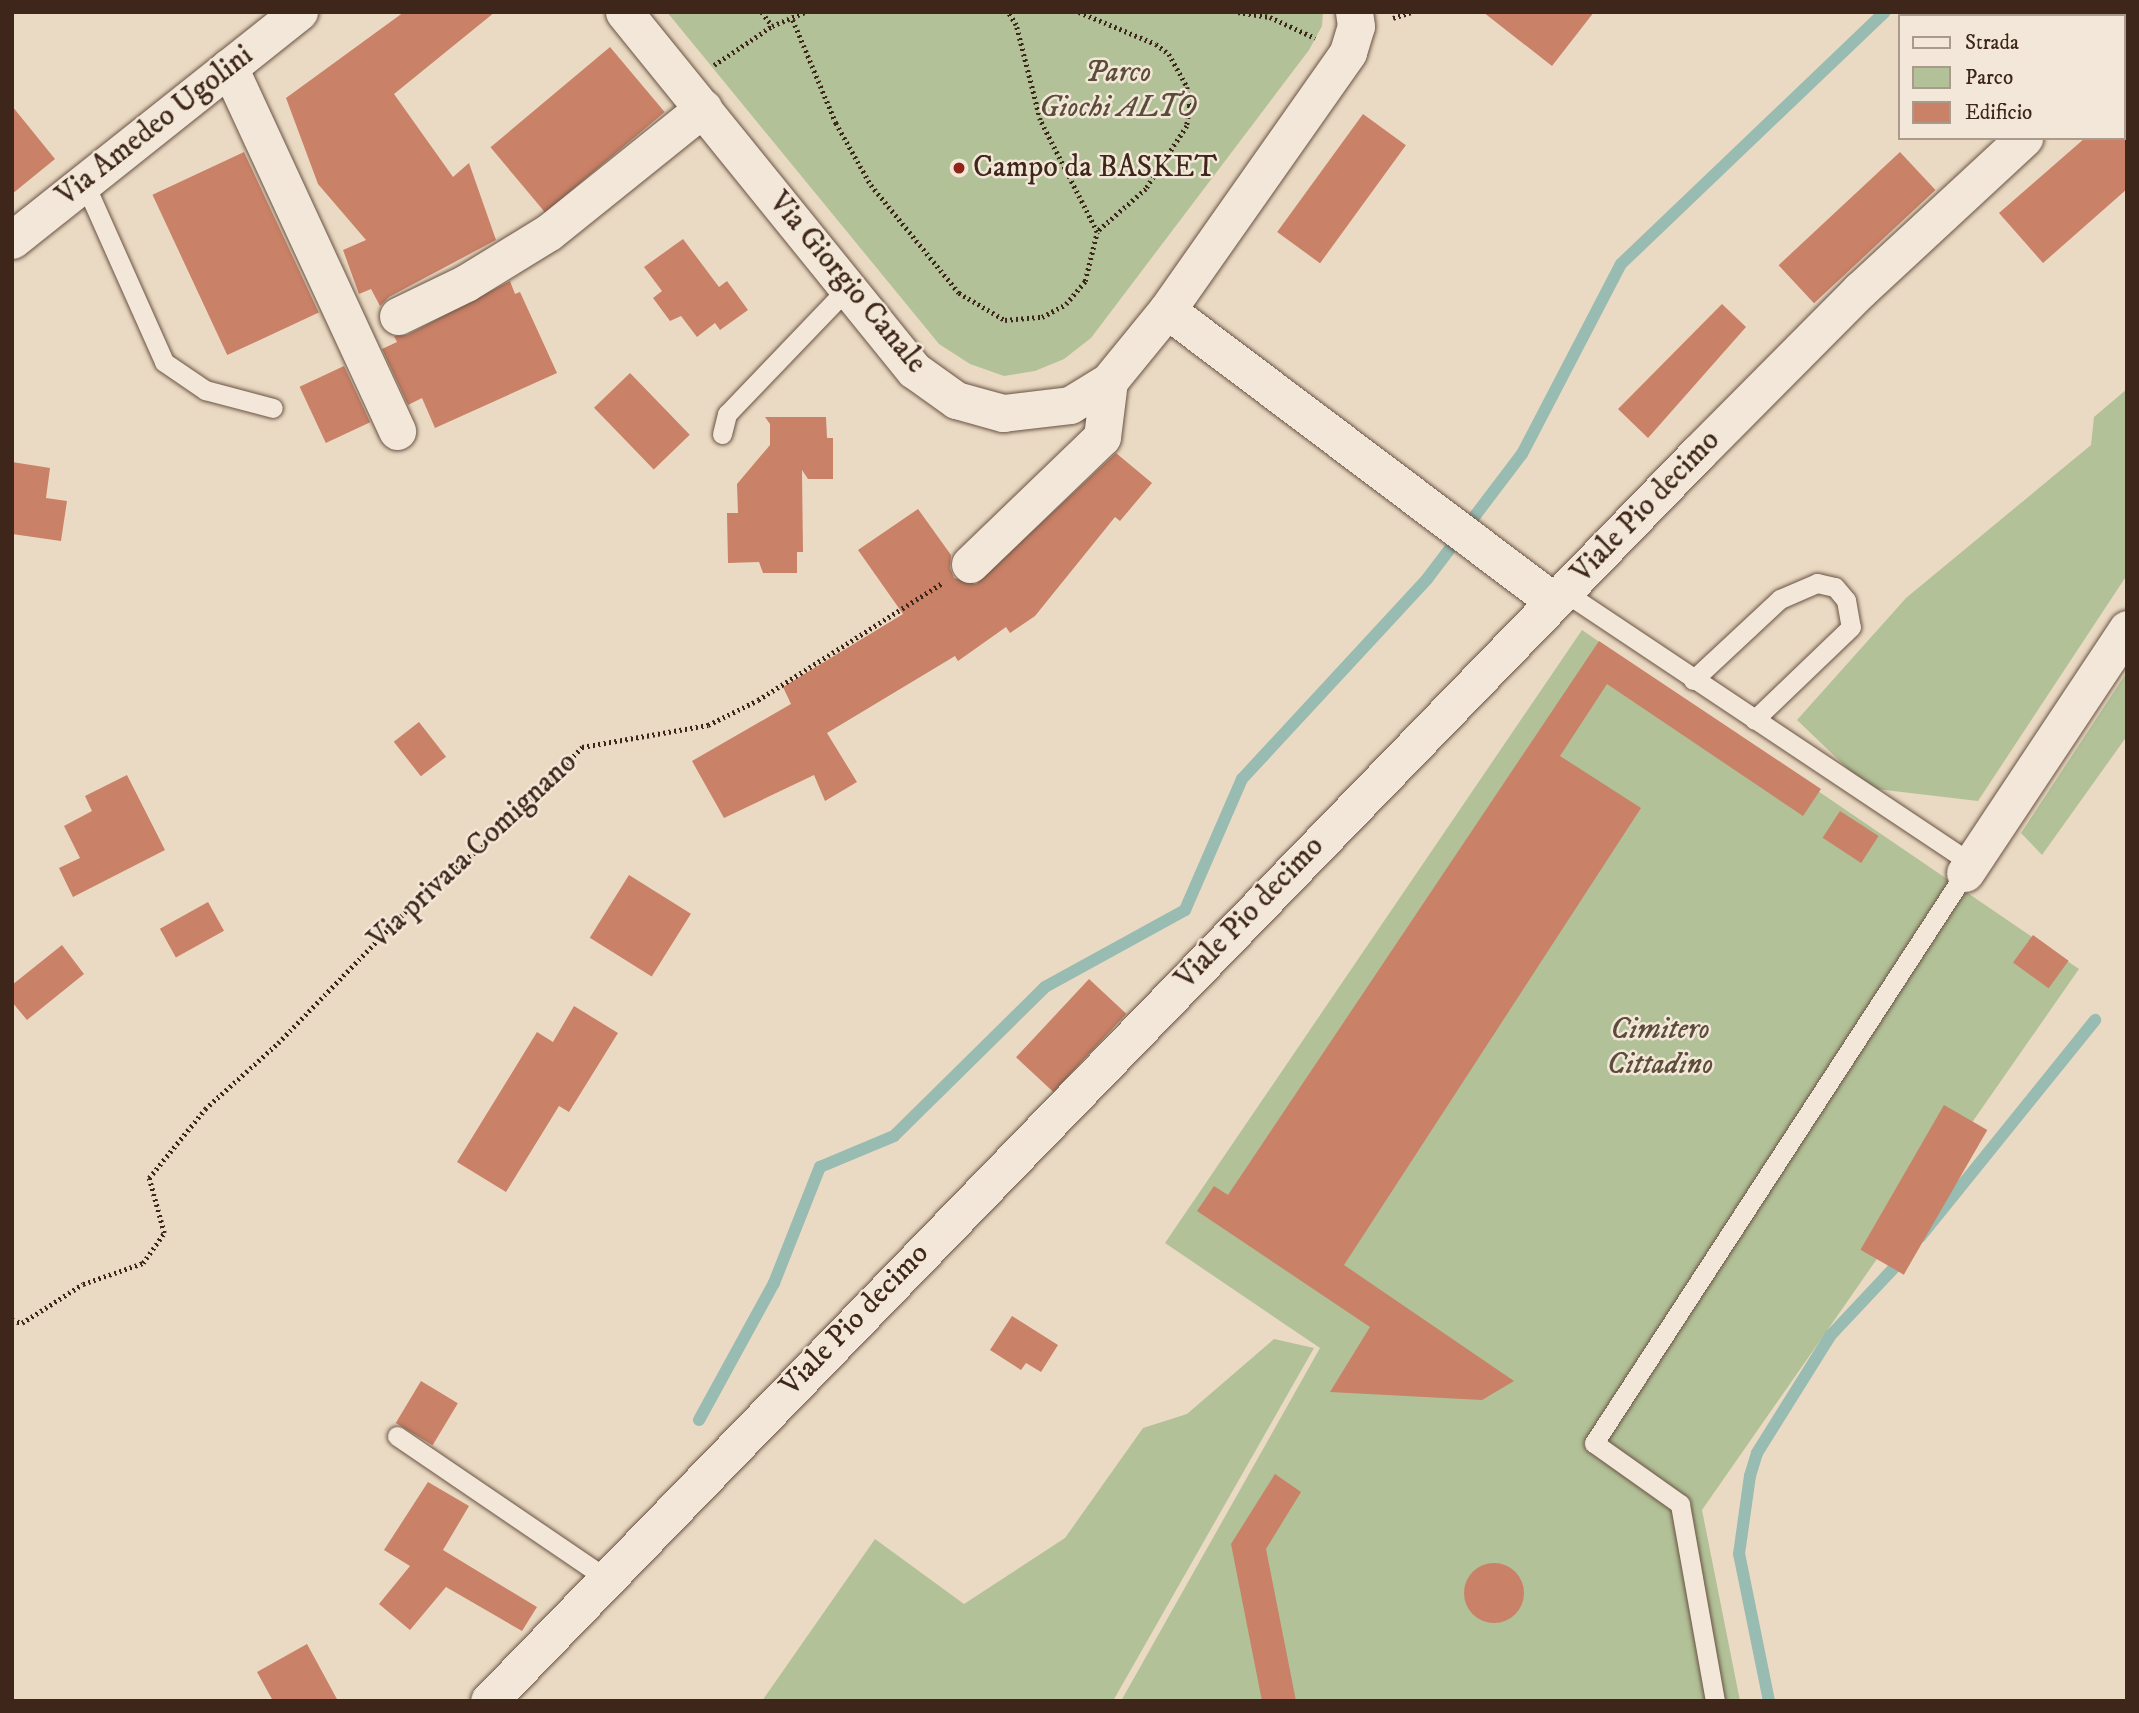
<!DOCTYPE html>
<style>
body{margin:0}
#map{position:relative;width:2139px;height:1713px;overflow:hidden;background:#ebdac3;font-family:"IM FELL DW Pica",serif}
div>[style]{position:absolute}
.green>*{inset:0;background:#b2c197}
.stream>*{height:12px;margin:-6px;padding:0 6px;transform-origin:6px;border-radius:6px;background:#98bbb2}
.building>*{inset:0;background:#c98167;transform-origin:0 0}
.round{border-radius:50%}
.path>*{height:4.5px;margin-top:-2.25px;transform-origin:0;background:repeating-linear-gradient(90deg,#3e261a 0 2px,transparent 0 5.5px)}
.roads{filter:drop-shadow(0 0 2px #695344) drop-shadow(0 0 2px #695344)}
.lane>*{height:19px;margin:-9.5px;padding:0 9.5px;transform-origin:9.5px;border-radius:9.5px;background:#f2e7d8}
.street>*{height:37px;margin:-18.5px;padding:0 18.5px;transform-origin:18.5px;border-radius:18.5px;background:#f2e7d8}
.dots>*{width:19px;height:19px;translate:-50% -50%;box-sizing:border-box;border:4px solid #f2e7d8;border-radius:50%}
span{translate:-50% -50%;white-space:nowrap;text-align:center;line-height:1.15;-webkit-text-stroke:5px #f2e7d8;paint-order:stroke}
.park-label{font-size:30px;color:#5b4d39;font-style:italic}
.street-label{font-size:30px;color:#3e261a}
.poi-label{font-size:30px;color:#3e261a}
.left{translate:0 -50%;text-align:left}
.frame{position:absolute;inset:0;border:14px solid #3e261a;pointer-events:none}
.legend{position:absolute;left:1898px;top:14px;width:228px;height:126px;box-sizing:border-box;background:#f2e7d8;border:2px solid #aa9a8c;margin:0;padding:9px 12px;list-style:none;font-size:21px;color:#3e261a}
.legend li{display:flex;align-items:center;gap:14px;height:35px}
.legend b{width:35px;border:2px solid #aa9a8c}
</style>
<div id="map">
<div class="green">
<i style="clip-path:polygon(667px 12px,1323px 12px,1322px 26px,1309px 50px,1091px 338px,1064px 359px,1035px 371px,1004px 376px,970px 364px,939px 344px)"></i>
<i style="clip-path:polygon(2127px 389px,2127px 575px,1978px 801px,1868px 788px,1797px 720px,1906px 598px,2091px 445px,2094px 417px)"></i>
<i style="clip-path:polygon(1582px 630px,2079px 969px,1702px 1510px,1740px 1701px,1121px 1701px,1320px 1348px,1165px 1243px)"></i>
<i style="clip-path:polygon(2127px 672px,2127px 736px,2042px 855px,2021px 833px)"></i>
<i style="clip-path:polygon(1274px 1339px,1314px 1348px,1113px 1701px,762px 1701px,875px 1539px,964px 1604px,1065px 1538px,1143px 1428px,1187px 1414px)"></i>
</div>
<div class="stream">
<i style="left:1920px;top:1237px;width:279px;rotate:-51.1deg"></i>
<i style="left:699px;top:1420px;width:156px;rotate:-61.3deg"></i>
<i style="left:774px;top:1283px;width:125px;rotate:-68.4deg"></i>
<i style="left:820px;top:1167px;width:80px;rotate:-22.7deg"></i>
<i style="left:894px;top:1136px;width:212px;rotate:-44.6deg"></i>
<i style="left:1045px;top:987px;width:160px;rotate:-28.8deg"></i>
<i style="left:1185px;top:910px;width:143px;rotate:-66.5deg"></i>
<i style="left:1242px;top:779px;width:272px;rotate:-47.2deg"></i>
<i style="left:1427px;top:579px;width:157px;rotate:-52.8deg"></i>
<i style="left:1522px;top:454px;width:214px;rotate:-62.5deg"></i>
<i style="left:1621px;top:264px;width:365px;rotate:-43.7deg"></i>
<i style="left:1769px;top:1701px;width:150px;rotate:-101.5deg"></i>
<i style="left:1739px;top:1554px;width:79px;rotate:-82deg"></i>
<i style="left:1750px;top:1476px;width:24px;rotate:-73deg"></i>
<i style="left:1757px;top:1453px;width:138px;rotate:-58deg"></i>
<i style="left:1830px;top:1336px;width:110px;rotate:-46.8deg"></i>
</div>
<div class="building">
<i style="clip-path:polygon(404px 12px,495px 12px,394px 94px,453px 177px,469px 163px,496px 240px,389px 297px,380px 306px,371px 289px,359px 294px,343px 250px,366px 240px,318px 184px,286px 98px)"></i>
<i style="clip-path:polygon(1483px 12px,1594px 12px,1552px 66px)"></i>
<i style="left:610px;top:47px;width:85px;height:156px;rotate:50deg"></i>
<i style="clip-path:polygon(12px 106px,55px 159px,12px 194px)"></i>
<i style="left:1363px;top:114px;width:53px;height:146px;rotate:36deg"></i>
<i style="clip-path:polygon(2085px 138px,2127px 138px,2127px 189px,2043px 263px,1999px 213px)"></i>
<i style="left:244px;top:152px;width:177px;height:101px;rotate:65deg"></i>
<i style="left:1900px;top:152px;width:52px;height:166px;rotate:47deg"></i>
<i style="clip-path:polygon(683px 239px,719px 287px,727px 281px,748px 310px,720px 330px,715px 323px,697px 337px,681px 316px,670px 321px,653px 298px,662px 291px,644px 267px)"></i>
<i style="clip-path:polygon(510px 281px,515px 294px,520px 292px,557px 373px,435px 428px,422px 398px,408px 405px,382px 349px,397px 342px,394px 336px,407px 335px)"></i>
<i style="clip-path:polygon(1722px 304px,1746px 327px,1648px 438px,1618px 409px)"></i>
<i style="left:344px;top:366px;width:62px;height:49px;rotate:65deg"></i>
<i style="left:630px;top:373px;width:86px;height:50px;rotate:46deg"></i>
<i style="clip-path:polygon(765px 417px,826px 417px,827px 438px,833px 438px,833px 479px,808px 479px,802px 470px,803px 552px,797px 552px,797px 573px,763px 573px,759px 562px,728px 563px,727px 513px,738px 513px,737px 484px,770px 445px,770px 424px)"></i>
<i style="clip-path:polygon(1116px 453px,1152px 483px,1120px 521px,1115px 517px,1035px 616px,1010px 633px,1006px 627px,958px 661px,955px 656px,827px 733px,857px 782px,825px 801px,814px 775px,724px 818px,692px 761px,791px 704px,783px 687px,903px 614px,858px 550px,918px 509px,951px 555px,950px 568px,954px 578px,976px 584px)"></i>
<i style="clip-path:polygon(12px 462px,50px 468px,46px 498px,67px 501px,61px 541px,12px 534px)"></i>
<i style="clip-path:polygon(1599px 641px,1821px 789px,1803px 816px,1607px 684px,1560px 756px,1641px 808px,1344px 1265px,1514px 1381px,1482px 1400px,1330px 1392px,1370px 1327px,1197px 1211px,1214px 1186px,1228px 1195px)"></i>
<i style="left:419px;top:722px;width:44px;height:32px;rotate:52deg"></i>
<i style="clip-path:polygon(127px 775px,165px 850px,73px 897px,59px 868px,80px 858px,64px 826px,92px 811px,85px 796px)"></i>
<i style="left:1840px;top:811px;width:46px;height:32px;rotate:33deg"></i>
<i style="left:629px;top:875px;width:73px;height:74px;rotate:32deg"></i>
<i style="left:208px;top:902px;width:33px;height:55px;rotate:61deg"></i>
<i style="left:2033px;top:935px;width:44px;height:34px;rotate:36deg"></i>
<i style="clip-path:polygon(62px 945px,84px 974px,27px 1020px,12px 1002px,12px 985px)"></i>
<i style="left:1089px;top:979px;width:51px;height:107px;rotate:43deg"></i>
<i style="clip-path:polygon(574px 1006px,618px 1033px,569px 1112px,559px 1106px,506px 1192px,457px 1162px,537px 1032px,553px 1042px)"></i>
<i style="left:1944px;top:1105px;width:50px;height:167px;rotate:30deg"></i>
<i style="clip-path:polygon(1012px 1316px,1058px 1345px,1041px 1372px,1026px 1363px,1021px 1370px,990px 1350px)"></i>
<i style="left:421px;top:1381px;width:43px;height:49px;rotate:31deg"></i>
<i style="clip-path:polygon(1275px 1474px,1301px 1492px,1266px 1549px,1296px 1701px,1262px 1701px,1231px 1544px)"></i>
<i style="clip-path:polygon(428px 1482px,469px 1506px,443px 1550px,537px 1607px,522px 1631px,446px 1587px,410px 1630px,379px 1604px,410px 1566px,384px 1550px)"></i>
<i class="round" style="left:1464px;top:1563px;width:60px;height:60px"></i>
<i style="clip-path:polygon(307px 1644px,338px 1701px,273px 1701px,257px 1672px)"></i>
</div>
<div class="path">
<i style="left:762px;top:12px;width:17px;rotate:54deg"></i>
<i style="left:1079px;top:12px;width:83px;rotate:22.6deg"></i>
<i style="left:1156px;top:44px;width:16px;rotate:38deg"></i>
<i style="left:1169px;top:54px;width:38px;rotate:61deg"></i>
<i style="left:1187px;top:87px;width:19px;rotate:81deg"></i>
<i style="left:1190px;top:106px;width:20px;rotate:99deg"></i>
<i style="left:1187px;top:126px;width:75px;rotate:123.1deg"></i>
<i style="left:1146px;top:189px;width:65px;rotate:138.7deg"></i>
<i style="left:1238px;top:12px;width:32px;rotate:9deg"></i>
<i style="left:1270px;top:17px;width:50px;rotate:25deg"></i>
<i style="left:1393px;top:18px;width:20px;rotate:-18deg"></i>
<i style="left:793px;top:20px;width:112px;rotate:67.3deg"></i>
<i style="left:836px;top:123px;width:71px;rotate:60.6deg"></i>
<i style="left:871px;top:185px;width:139px;rotate:50.8deg"></i>
<i style="left:959px;top:293px;width:53px;rotate:30.4deg"></i>
<i style="left:1005px;top:320px;width:37px;rotate:-5deg"></i>
<i style="left:1042px;top:317px;width:27px;rotate:-28deg"></i>
<i style="left:1066px;top:304px;width:30px;rotate:-50deg"></i>
<i style="left:1085px;top:281px;width:50px;rotate:-76.2deg"></i>
<i style="left:1097px;top:232px;width:126px;rotate:-117deg"></i>
<i style="left:1040px;top:120px;width:98px;rotate:-104.2deg"></i>
<i style="left:1016px;top:25px;width:15px;rotate:-122deg"></i>
<i style="left:714px;top:65px;width:70px;rotate:-33.9deg"></i>
<i style="left:772px;top:26px;width:36px;rotate:-23deg"></i>
<i style="left:12px;top:1320px;width:10px;rotate:17deg"></i>
<i style="left:22px;top:1323px;width:72px;rotate:-32.6deg"></i>
<i style="left:83px;top:1284px;width:64px;rotate:-19.3deg"></i>
<i style="left:143px;top:1263px;width:37px;rotate:-55deg"></i>
<i style="left:164px;top:1233px;width:57px;rotate:-105.3deg"></i>
<i style="left:149px;top:1178px;width:89px;rotate:-50.9deg"></i>
<i style="left:205px;top:1109px;width:98px;rotate:-42.1deg"></i>
<i style="left:278px;top:1043px;width:223px;rotate:-45.9deg"></i>
<i style="left:433px;top:883px;width:74px;rotate:-36.3deg"></i>
<i style="left:493px;top:839px;width:128px;rotate:-45.9deg"></i>
<i style="left:582px;top:747px;width:128px;rotate:-9.9deg"></i>
<i style="left:708px;top:725px;width:56px;rotate:-26.6deg"></i>
<i style="left:758px;top:700px;width:217px;rotate:-32.4deg"></i>
</div>
<div class="roads">
<div class="lane">
<i style="left:2123px;top:114px;width:5px;rotate:37deg"></i>
<i style="left:84px;top:182px;width:197px;rotate:66deg"></i>
<i style="left:164px;top:362px;width:50px;rotate:34.3deg"></i>
<i style="left:205px;top:390px;width:70px;rotate:14.8deg"></i>
<i style="left:722px;top:434px;width:21px;rotate:-76deg"></i>
<i style="left:727px;top:414px;width:175px;rotate:-46.2deg"></i>
<i style="left:1563px;top:591px;width:490px;rotate:33.7deg"></i>
<i style="left:1693px;top:680px;width:119px;rotate:-43deg"></i>
<i style="left:1780px;top:599px;width:40px;rotate:-23.4deg"></i>
<i style="left:1817px;top:583px;width:18px;rotate:13deg"></i>
<i style="left:1835px;top:587px;width:17px;rotate:50deg"></i>
<i style="left:1846px;top:600px;width:27px;rotate:80deg"></i>
<i style="left:1851px;top:627px;width:134px;rotate:136.2deg"></i>
<i style="left:397px;top:1436px;width:253px;rotate:34.2deg"></i>
<i style="left:1715px;top:1701px;width:200px;rotate:-100.1deg"></i>
<i style="left:1680px;top:1504px;width:105px;rotate:-144.7deg"></i>
<i style="left:1594px;top:1443px;width:680px;rotate:-56.94deg"></i>
</div>
<div class="street">
<i style="left:624px;top:12px;width:461px;rotate:51deg"></i>
<i style="left:914px;top:370px;width:52px;rotate:35.5deg"></i>
<i style="left:956px;top:400px;width:49px;rotate:15.5deg"></i>
<i style="left:1003px;top:413px;width:67px;rotate:-6.8deg"></i>
<i style="left:1070px;top:405px;width:46px;rotate:-31.6deg"></i>
<i style="left:1109px;top:381px;width:92px;rotate:-50.8deg"></i>
<i style="left:1167px;top:310px;width:315px;rotate:-54.9deg"></i>
<i style="left:1348px;top:52px;width:27px;rotate:-73deg"></i>
<i style="left:1356px;top:26px;width:14px;rotate:-98deg"></i>
<i style="left:2123px;top:47px;width:6px;rotate:-45deg"></i>
<i style="left:229px;top:67px;width:401px;rotate:65.2deg"></i>
<i style="left:12px;top:240px;width:367px;rotate:-38.5deg"></i>
<i style="left:1167px;top:310px;width:483px;rotate:37deg"></i>
<i style="left:398px;top:316px;width:76px;rotate:-25.9deg"></i>
<i style="left:466px;top:283px;width:97px;rotate:-31.6deg"></i>
<i style="left:549px;top:232px;width:198px;rotate:-38.8deg"></i>
<i style="left:970px;top:564px;width:183px;rotate:-43.9deg"></i>
<i style="left:1102px;top:437px;width:56px;rotate:-82.9deg"></i>
<i style="left:1965px;top:873px;width:293px;rotate:-56.4deg"></i>
<i style="left:489px;top:1701px;width:1738px;rotate:-45.91deg"></i>
<i style="left:1698px;top:453px;width:230px;rotate:-45.2deg"></i>
<i style="left:1860px;top:290px;width:224px;rotate:-42.8deg"></i>
</div>
</div>
<div class="dots">
<i style="left:959px;top:168px;background:#8f2418"></i>
</div>
<div class="park-label">
<span style="left:1118px;top:90px">Parco<br>Giochi ALTO</span>
<span style="left:1660px;top:1047px">Cimitero<br>Cittadino</span>
</div>
<div class="street-label">
<span style="left:155px;top:126px;rotate:-38deg">Via Amedeo Ugolini</span>
<span style="left:847px;top:283px;rotate:50deg">Via Giorgio Canale</span>
<span style="left:1646px;top:507px;rotate:-46deg">Viale Pio decimo</span>
<span style="left:473px;top:851px;rotate:-43deg">Via privata Comignano</span>
<span style="left:1250px;top:913px;rotate:-46deg">Viale Pio decimo</span>
<span style="left:855px;top:1320px;rotate:-46deg">Viale Pio decimo</span>
</div>
<div class="poi-label">
<span class="left" style="left:973px;top:168px">Campo da BASKET</span>
</div>
<div class="frame"></div>
<ul class="legend">
<li><b style="height:9px;background:#f2e7d8"></b>Strada</li>
<li><b style="height:19px;background:#b2c197"></b>Parco</li>
<li><b style="height:19px;background:#c98167"></b>Edificio</li>
</ul>
</div>
